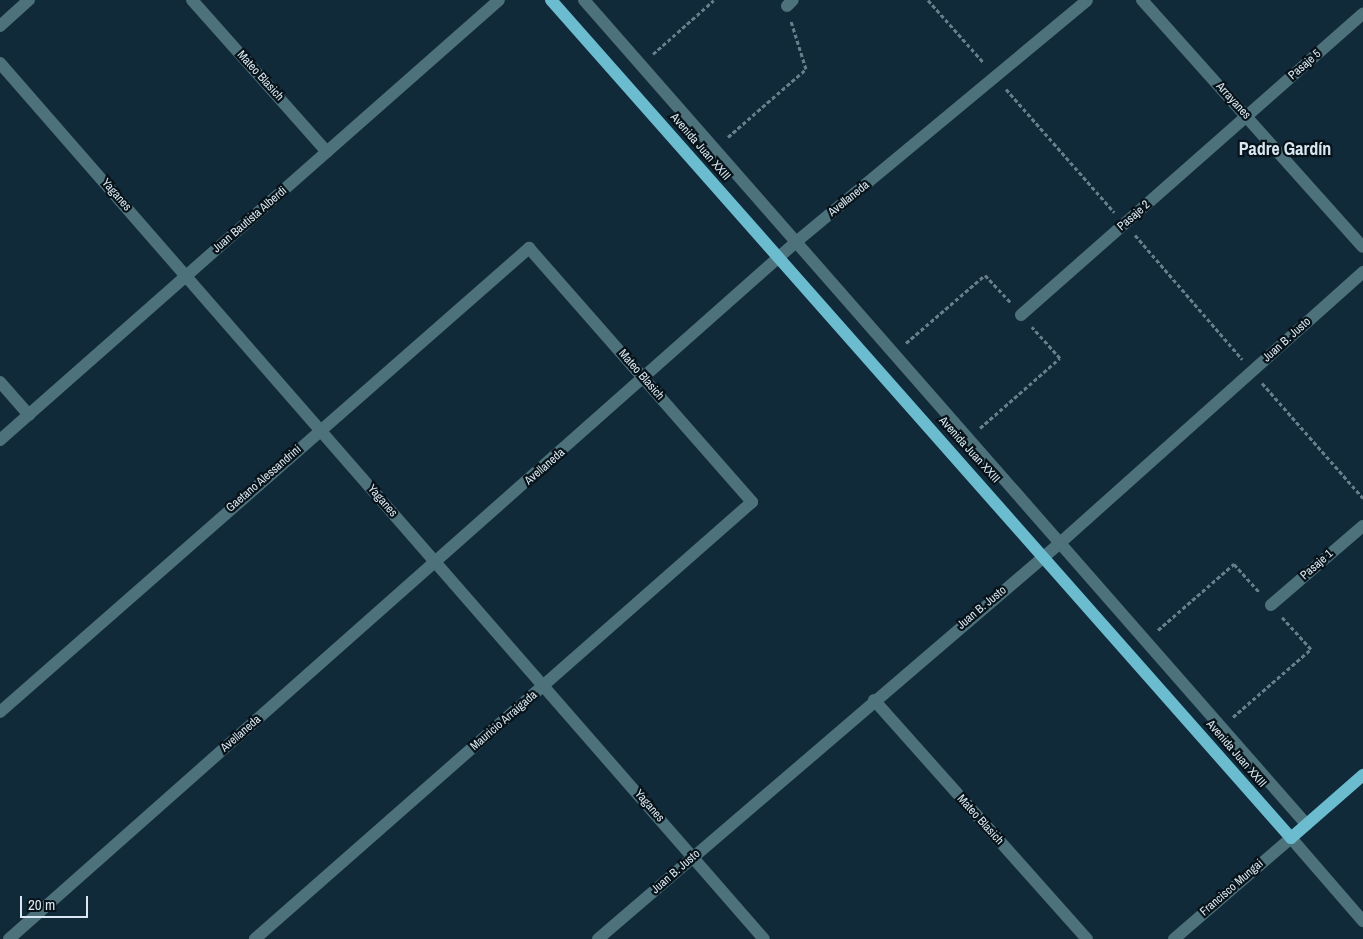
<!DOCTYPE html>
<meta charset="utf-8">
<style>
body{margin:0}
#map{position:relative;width:1363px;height:939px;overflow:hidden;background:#112a3a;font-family:"Archivo Narrow",sans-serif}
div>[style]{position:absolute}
.path>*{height:3px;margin-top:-1.5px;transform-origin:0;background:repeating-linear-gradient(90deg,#697e8b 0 4px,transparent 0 6.5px)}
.minor>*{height:12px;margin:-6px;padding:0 6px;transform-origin:6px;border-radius:6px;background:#4d727b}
.major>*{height:12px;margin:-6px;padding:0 6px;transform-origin:6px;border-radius:6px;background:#6cbccf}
span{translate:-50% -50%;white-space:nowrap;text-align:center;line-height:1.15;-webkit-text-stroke:4.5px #071219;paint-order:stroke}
.street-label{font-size:12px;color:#d8e7f1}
.district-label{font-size:18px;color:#d8e7f1;font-weight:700}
.scale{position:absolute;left:20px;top:896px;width:68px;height:22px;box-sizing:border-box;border:2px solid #d8e7f1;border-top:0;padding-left:6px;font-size:15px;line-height:18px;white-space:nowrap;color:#d8e7f1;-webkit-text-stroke:4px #071219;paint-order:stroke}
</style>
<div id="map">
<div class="path">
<i style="left:928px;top:0;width:84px;rotate:48.4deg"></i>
<i style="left:653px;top:54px;width:81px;rotate:-41.5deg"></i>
<i style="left:1006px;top:89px;width:164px;rotate:48.7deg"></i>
<i style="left:728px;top:137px;width:103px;rotate:-41.1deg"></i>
<i style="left:806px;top:69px;width:50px;rotate:-107.4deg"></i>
<i style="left:1135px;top:235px;width:164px;rotate:49.2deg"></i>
<i style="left:906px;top:343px;width:104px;rotate:-40.7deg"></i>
<i style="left:985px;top:275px;width:37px;rotate:47deg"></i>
<i style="left:1262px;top:383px;width:153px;rotate:48.7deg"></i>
<i style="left:980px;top:428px;width:106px;rotate:-41.2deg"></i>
<i style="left:1060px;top:358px;width:42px;rotate:-132.1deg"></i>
<i style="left:1158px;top:630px;width:101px;rotate:-41deg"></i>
<i style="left:1234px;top:564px;width:38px;rotate:48deg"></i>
<i style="left:1233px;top:717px;width:103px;rotate:-41.1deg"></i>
<i style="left:1311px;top:649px;width:43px;rotate:-132.2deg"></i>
</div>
<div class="minor">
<i style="left:192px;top:0;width:203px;rotate:48.4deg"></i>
<i style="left:584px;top:0;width:1096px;rotate:48.77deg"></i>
<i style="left:1142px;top:0;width:331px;rotate:48.2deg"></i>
<i style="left:787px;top:6px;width:8px;rotate:-45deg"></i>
<i style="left:0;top:26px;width:39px;rotate:-42deg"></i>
<i style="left:0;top:63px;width:1162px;rotate:48.91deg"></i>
<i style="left:1021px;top:315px;width:456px;rotate:-41.4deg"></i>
<i style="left:0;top:382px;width:44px;rotate:48.7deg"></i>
<i style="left:0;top:440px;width:665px;rotate:-41.4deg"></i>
<i style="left:1271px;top:605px;width:121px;rotate:-40.7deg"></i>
<i style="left:874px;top:700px;width:320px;rotate:48.3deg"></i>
<i style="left:0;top:712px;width:704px;rotate:-41.25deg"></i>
<i style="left:529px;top:248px;width:338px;rotate:48.7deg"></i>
<i style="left:752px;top:502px;width:662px;rotate:138.68deg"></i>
<i style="left:9px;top:939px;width:1051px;rotate:-41.53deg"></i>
<i style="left:796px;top:242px;width:378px;rotate:-39.7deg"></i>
<i style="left:598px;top:939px;width:608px;rotate:-40.6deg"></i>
<i style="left:1060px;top:543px;width:407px;rotate:-41.8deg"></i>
<i style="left:1174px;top:939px;width:155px;rotate:-40.8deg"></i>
<i style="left:1291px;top:838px;width:110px;rotate:49.1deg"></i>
</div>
<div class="major">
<i style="left:551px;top:0;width:1118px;rotate:48.55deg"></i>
<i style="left:1291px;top:838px;width:96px;rotate:-41.2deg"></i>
</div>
<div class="street-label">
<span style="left:1305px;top:65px;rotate:-41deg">Pasaje 5</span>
<span style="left:260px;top:76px;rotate:48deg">Mateo Blasich</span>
<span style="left:1233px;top:101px;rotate:48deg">Arrayanes</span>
<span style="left:700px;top:147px;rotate:49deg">Avenida Juan XXIII</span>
<span style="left:116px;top:195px;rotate:49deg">Yaganes</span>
<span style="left:849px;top:199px;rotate:-39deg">Avellaneda</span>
<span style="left:1134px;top:216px;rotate:-41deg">Pasaje 2</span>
<span style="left:250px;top:220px;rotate:-41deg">Juan Bautista Alberdi</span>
<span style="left:1287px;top:340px;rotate:-42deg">Juan B. Justo</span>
<span style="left:641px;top:375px;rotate:49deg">Mateo Blasich</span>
<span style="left:969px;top:450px;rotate:48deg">Avenida Juan XXIII</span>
<span style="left:545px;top:467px;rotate:-41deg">Avellaneda</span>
<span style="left:264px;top:479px;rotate:-41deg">Gaetano Alessandrini</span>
<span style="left:382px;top:501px;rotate:49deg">Yaganes</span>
<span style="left:1317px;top:565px;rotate:-41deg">Pasaje 1</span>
<span style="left:982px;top:608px;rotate:-40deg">Juan B. Justo</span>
<span style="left:504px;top:721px;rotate:-41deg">Mauricio Arraigada</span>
<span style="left:241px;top:734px;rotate:-41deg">Avellaneda</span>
<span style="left:1236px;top:754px;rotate:49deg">Avenida Juan XXIII</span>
<span style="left:649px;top:806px;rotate:49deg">Yaganes</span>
<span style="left:980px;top:820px;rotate:48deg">Mateo Blasich</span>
<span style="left:676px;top:872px;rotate:-41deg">Juan B. Justo</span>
<span style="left:1232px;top:888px;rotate:-41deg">Francisco Mungai</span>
</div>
<div class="district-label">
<span style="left:1285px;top:149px">Padre Gardín</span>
</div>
<div class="scale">20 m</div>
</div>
